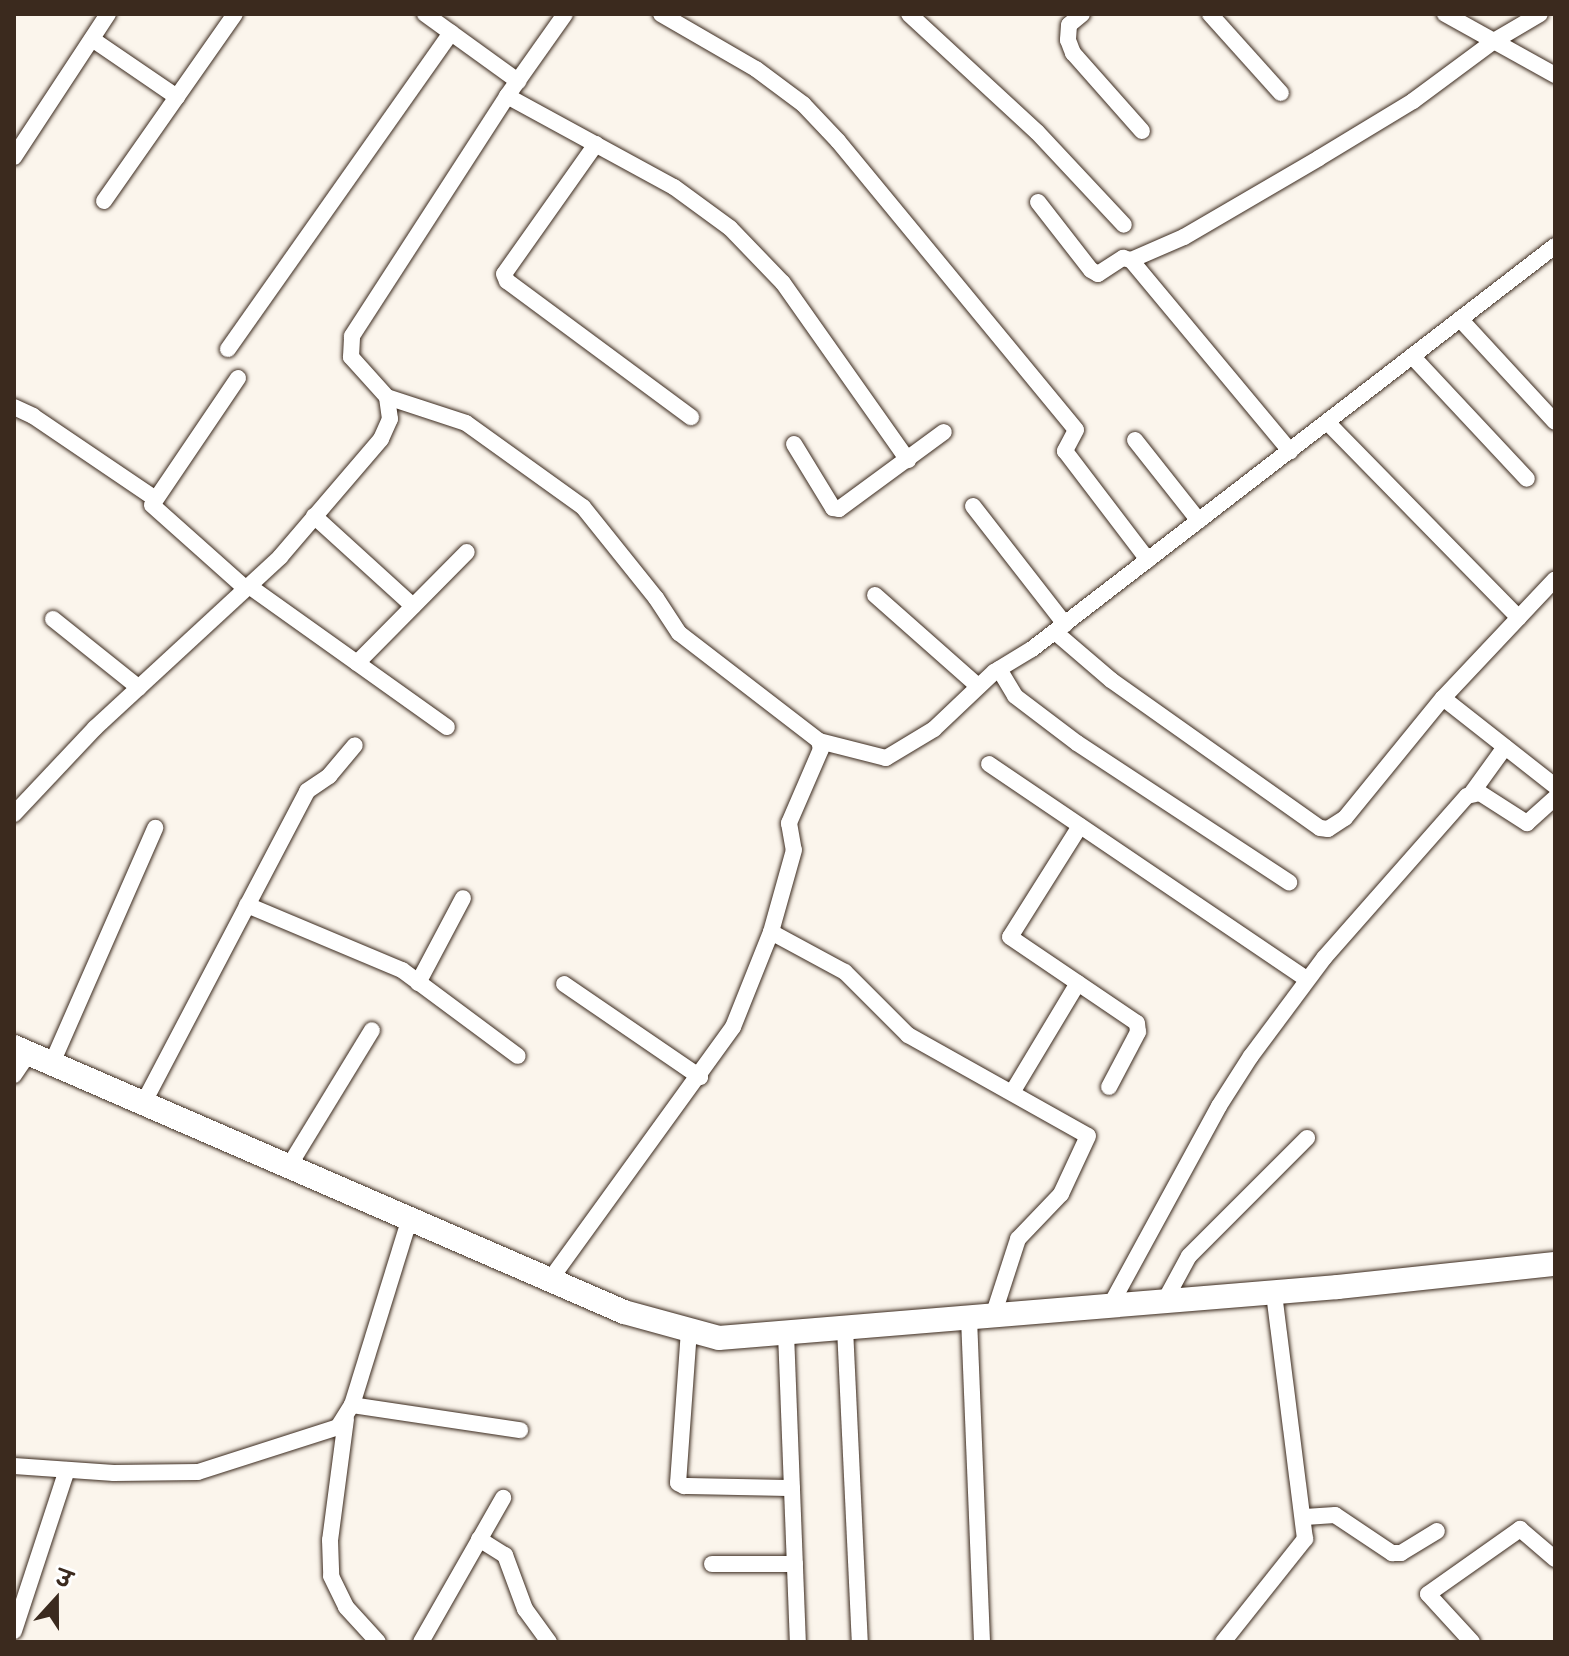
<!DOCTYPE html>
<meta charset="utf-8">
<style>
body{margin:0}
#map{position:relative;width:1569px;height:1656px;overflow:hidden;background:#fbf5ec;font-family:"Playpen Sans","Playpen Sans Deva",sans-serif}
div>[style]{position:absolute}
.roads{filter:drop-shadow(0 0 2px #3b2a1e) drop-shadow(0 0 2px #3b2a1e)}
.street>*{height:16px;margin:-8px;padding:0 8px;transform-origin:8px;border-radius:8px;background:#fff}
.secondary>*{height:24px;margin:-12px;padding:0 12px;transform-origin:12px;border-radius:12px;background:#fff}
span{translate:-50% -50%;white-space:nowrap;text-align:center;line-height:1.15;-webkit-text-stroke:6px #fff;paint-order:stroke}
.frame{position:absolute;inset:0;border:16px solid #3b2a1e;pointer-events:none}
.north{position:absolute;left:16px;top:1560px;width:80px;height:80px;-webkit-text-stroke:6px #fff;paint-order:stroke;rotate:21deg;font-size:22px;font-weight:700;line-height:32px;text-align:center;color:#3b2a1e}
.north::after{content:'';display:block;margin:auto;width:28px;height:36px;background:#3b2a1e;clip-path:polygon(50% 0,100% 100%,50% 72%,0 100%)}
</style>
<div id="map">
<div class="roads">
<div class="street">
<i style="left:425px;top:14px;width:115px;rotate:35.8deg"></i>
<i style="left:661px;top:14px;width:110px;rotate:30.1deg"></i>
<i style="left:756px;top:69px;width:59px;rotate:36.7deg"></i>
<i style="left:803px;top:104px;width:51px;rotate:46.6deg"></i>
<i style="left:838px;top:141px;width:374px;rotate:50.5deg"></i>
<i style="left:1076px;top:430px;width:24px;rotate:118deg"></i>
<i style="left:1065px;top:451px;width:137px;rotate:52.7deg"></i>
<i style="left:909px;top:14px;width:174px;rotate:42.7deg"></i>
<i style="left:1037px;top:132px;width:127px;rotate:46.9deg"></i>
<i style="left:1082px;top:14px;width:17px;rotate:140deg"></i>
<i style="left:1069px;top:25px;width:15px;rotate:94deg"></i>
<i style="left:1068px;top:40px;width:14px;rotate:69deg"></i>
<i style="left:1073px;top:53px;width:104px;rotate:48.5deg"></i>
<i style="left:1210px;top:14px;width:106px;rotate:48.1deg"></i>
<i style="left:1445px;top:14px;width:126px;rotate:29deg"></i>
<i style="left:92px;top:39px;width:103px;rotate:34.3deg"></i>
<i style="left:507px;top:96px;width:190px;rotate:28.6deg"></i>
<i style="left:674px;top:187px;width:69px;rotate:36.2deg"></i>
<i style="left:730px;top:228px;width:76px;rotate:46.1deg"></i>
<i style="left:783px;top:283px;width:217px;rotate:54.8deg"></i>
<i style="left:596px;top:144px;width:159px;rotate:125.3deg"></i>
<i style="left:504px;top:274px;width:8px;rotate:67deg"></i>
<i style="left:507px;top:281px;width:229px;rotate:36.5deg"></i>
<i style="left:14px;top:157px;width:171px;rotate:-56.7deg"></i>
<i style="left:104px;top:201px;width:228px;rotate:-55deg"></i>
<i style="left:1038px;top:202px;width:86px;rotate:52.1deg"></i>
<i style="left:1091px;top:270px;width:8px;rotate:30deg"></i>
<i style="left:1098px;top:274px;width:30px;rotate:-33deg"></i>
<i style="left:1123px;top:258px;width:8px;rotate:14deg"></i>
<i style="left:1131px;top:260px;width:249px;rotate:50.2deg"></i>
<i style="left:1131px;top:260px;width:58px;rotate:-23.5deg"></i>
<i style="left:1184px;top:237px;width:156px;rotate:-30.3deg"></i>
<i style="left:1319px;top:158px;width:110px;rotate:-31.2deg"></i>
<i style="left:1413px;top:101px;width:101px;rotate:-36.5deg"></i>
<i style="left:1494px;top:41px;width:53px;rotate:-30.4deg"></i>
<i style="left:1460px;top:319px;width:140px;rotate:47.3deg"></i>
<i style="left:228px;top:349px;width:387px;rotate:-54.8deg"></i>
<i style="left:1412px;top:356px;width:168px;rotate:46.9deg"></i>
<i style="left:238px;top:378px;width:153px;rotate:124.1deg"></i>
<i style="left:152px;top:505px;width:125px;rotate:41.7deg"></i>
<i style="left:387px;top:397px;width:83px;rotate:18.2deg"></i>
<i style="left:466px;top:423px;width:144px;rotate:35.7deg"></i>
<i style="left:583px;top:507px;width:117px;rotate:51.3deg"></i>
<i style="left:656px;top:598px;width:42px;rotate:56.7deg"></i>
<i style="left:679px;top:633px;width:177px;rotate:37.6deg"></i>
<i style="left:819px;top:741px;width:8px;rotate:76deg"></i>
<i style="left:821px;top:749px;width:81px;rotate:113.4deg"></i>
<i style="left:789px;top:823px;width:27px;rotate:80deg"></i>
<i style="left:794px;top:850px;width:85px;rotate:105.7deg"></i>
<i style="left:771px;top:932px;width:102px;rotate:111.8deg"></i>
<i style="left:733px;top:1027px;width:312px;rotate:125.9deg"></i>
<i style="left:14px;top:407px;width:21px;rotate:25deg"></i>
<i style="left:33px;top:416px;width:146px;rotate:34.1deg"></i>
<i style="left:1327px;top:422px;width:274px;rotate:45.6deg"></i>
<i style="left:1135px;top:440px;width:103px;rotate:51.7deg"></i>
<i style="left:794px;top:444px;width:75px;rotate:58.6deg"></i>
<i style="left:833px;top:508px;width:6px;rotate:9deg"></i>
<i style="left:839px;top:509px;width:130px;rotate:-36.3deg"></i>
<i style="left:973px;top:506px;width:150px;rotate:52.1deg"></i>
<i style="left:314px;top:516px;width:134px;rotate:42.3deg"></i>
<i style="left:249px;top:586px;width:243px;rotate:35.5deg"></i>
<i style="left:875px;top:595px;width:137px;rotate:41.5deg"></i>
<i style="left:53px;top:619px;width:110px;rotate:38.7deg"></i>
<i style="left:1055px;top:632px;width:74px;rotate:40.6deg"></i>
<i style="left:1111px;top:680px;width:256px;rotate:35.3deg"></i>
<i style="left:1320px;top:828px;width:8px;rotate:7deg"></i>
<i style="left:1328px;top:829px;width:20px;rotate:-33deg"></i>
<i style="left:1345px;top:818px;width:155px;rotate:-50.8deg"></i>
<i style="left:1443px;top:698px;width:163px;rotate:-46.7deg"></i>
<i style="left:357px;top:663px;width:156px;rotate:-45.3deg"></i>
<i style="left:999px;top:669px;width:31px;rotate:59deg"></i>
<i style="left:1015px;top:696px;width:78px;rotate:37.2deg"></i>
<i style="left:1077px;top:743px;width:254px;rotate:33.3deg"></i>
<i style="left:1443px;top:698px;width:142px;rotate:38.2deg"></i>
<i style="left:819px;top:741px;width:69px;rotate:14.2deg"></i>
<i style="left:886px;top:758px;width:56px;rotate:-31.1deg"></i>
<i style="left:934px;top:729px;width:83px;rotate:-43.5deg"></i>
<i style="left:994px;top:672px;width:44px;rotate:-31.2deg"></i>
<i style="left:1032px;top:649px;width:660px;rotate:-37.62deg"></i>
<i style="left:989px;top:764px;width:384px;rotate:34.1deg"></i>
<i style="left:1471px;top:794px;width:58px;rotate:-54.1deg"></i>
<i style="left:14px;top:814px;width:118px;rotate:-46.7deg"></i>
<i style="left:95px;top:728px;width:252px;rotate:-42.7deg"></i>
<i style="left:280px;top:557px;width:155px;rotate:-49.4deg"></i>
<i style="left:381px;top:439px;width:22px;rotate:-66deg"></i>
<i style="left:390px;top:419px;width:22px;rotate:-98deg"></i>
<i style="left:387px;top:397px;width:54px;rotate:-132deg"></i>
<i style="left:351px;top:357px;width:21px;rotate:-87deg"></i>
<i style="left:352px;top:336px;width:286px;rotate:-57.1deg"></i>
<i style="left:507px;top:96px;width:100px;rotate:-54.7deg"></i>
<i style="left:1080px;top:826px;width:131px;rotate:122.2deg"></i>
<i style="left:1010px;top:937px;width:153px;rotate:34.1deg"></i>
<i style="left:1137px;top:1023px;width:9px;rotate:84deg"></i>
<i style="left:1138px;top:1032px;width:62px;rotate:117.8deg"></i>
<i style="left:247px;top:905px;width:168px;rotate:22.8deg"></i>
<i style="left:402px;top:970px;width:144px;rotate:36.6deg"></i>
<i style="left:771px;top:932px;width:84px;rotate:28.4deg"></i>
<i style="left:845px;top:972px;width:89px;rotate:45deg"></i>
<i style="left:908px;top:1035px;width:206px;rotate:29.3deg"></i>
<i style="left:1088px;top:1136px;width:64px;rotate:115deg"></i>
<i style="left:1061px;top:1194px;width:62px;rotate:133.7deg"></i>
<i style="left:1018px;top:1239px;width:81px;rotate:108deg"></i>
<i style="left:418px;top:983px;width:96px;rotate:-62.1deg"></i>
<i style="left:564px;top:984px;width:165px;rotate:34.4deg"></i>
<i style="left:52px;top:1063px;width:257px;rotate:-66.3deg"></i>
<i style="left:14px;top:1075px;width:27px;rotate:-56deg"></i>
<i style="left:1013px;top:1091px;width:126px;rotate:-59deg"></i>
<i style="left:144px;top:1102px;width:351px;rotate:-62.3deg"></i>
<i style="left:307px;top:791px;width:27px;rotate:-34deg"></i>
<i style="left:329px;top:776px;width:40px;rotate:-50deg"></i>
<i style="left:289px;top:1166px;width:159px;rotate:-58.6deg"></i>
<i style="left:1164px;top:1302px;width:52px;rotate:-61.5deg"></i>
<i style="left:1189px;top:1256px;width:167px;rotate:-45deg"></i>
<i style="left:1110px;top:1306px;width:228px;rotate:-61.4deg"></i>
<i style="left:1219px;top:1106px;width:59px;rotate:-57.4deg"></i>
<i style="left:1251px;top:1056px;width:122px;rotate:-53.3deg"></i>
<i style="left:1324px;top:958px;width:216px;rotate:-48.6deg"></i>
<i style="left:1467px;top:796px;width:13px;rotate:-13deg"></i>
<i style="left:1480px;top:793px;width:56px;rotate:32.6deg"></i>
<i style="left:1527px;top:823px;width:38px;rotate:-42deg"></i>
<i style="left:969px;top:1318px;width:324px;rotate:87.7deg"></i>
<i style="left:845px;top:1328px;width:314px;rotate:87.3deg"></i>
<i style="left:689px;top:1330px;width:153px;rotate:94.1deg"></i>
<i style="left:678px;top:1483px;width:7px;rotate:27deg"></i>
<i style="left:684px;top:1486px;width:108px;rotate:1.1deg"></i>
<i style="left:786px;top:1333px;width:309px;rotate:87.8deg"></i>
<i style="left:352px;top:1405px;width:170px;rotate:8.5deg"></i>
<i style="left:346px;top:1419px;width:122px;rotate:97.5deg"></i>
<i style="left:330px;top:1540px;width:36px;rotate:88deg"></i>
<i style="left:331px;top:1576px;width:34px;rotate:64deg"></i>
<i style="left:346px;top:1607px;width:47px;rotate:47.6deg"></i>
<i style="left:14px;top:1466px;width:100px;rotate:4deg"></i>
<i style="left:114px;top:1473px;width:84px;rotate:-0.7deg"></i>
<i style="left:198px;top:1472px;width:147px;rotate:-17.8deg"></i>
<i style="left:338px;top:1427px;width:26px;rotate:-58deg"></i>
<i style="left:352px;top:1405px;width:196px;rotate:-72.8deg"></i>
<i style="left:1305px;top:1517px;width:30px;rotate:-4deg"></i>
<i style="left:1335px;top:1515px;width:69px;rotate:33.7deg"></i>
<i style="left:1392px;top:1553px;width:9px"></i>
<i style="left:1401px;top:1553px;width:42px;rotate:-31.4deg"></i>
<i style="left:479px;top:1539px;width:31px;rotate:32deg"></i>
<i style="left:505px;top:1555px;width:58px;rotate:69.7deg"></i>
<i style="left:525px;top:1609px;width:41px;rotate:54deg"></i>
<i style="left:712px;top:1564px;width:83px"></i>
<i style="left:14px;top:1631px;width:169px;rotate:-71.8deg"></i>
<i style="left:421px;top:1642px;width:166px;rotate:-60.3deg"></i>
<i style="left:1223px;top:1642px;width:132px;rotate:-51.5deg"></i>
<i style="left:1305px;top:1539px;width:249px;rotate:-97.2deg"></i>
<i style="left:1472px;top:1642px;width:65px;rotate:-132.5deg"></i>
<i style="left:1428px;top:1594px;width:113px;rotate:-35.2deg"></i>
<i style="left:1520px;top:1529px;width:46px;rotate:40.6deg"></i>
</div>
<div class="secondary">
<i style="left:14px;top:1047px;width:665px;rotate:23.48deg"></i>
<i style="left:624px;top:1312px;width:98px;rotate:15.3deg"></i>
<i style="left:719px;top:1338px;width:621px;rotate:-4.71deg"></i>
<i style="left:1338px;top:1287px;width:218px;rotate:-6.1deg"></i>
</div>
</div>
<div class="frame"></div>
<div class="north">उ</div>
</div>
